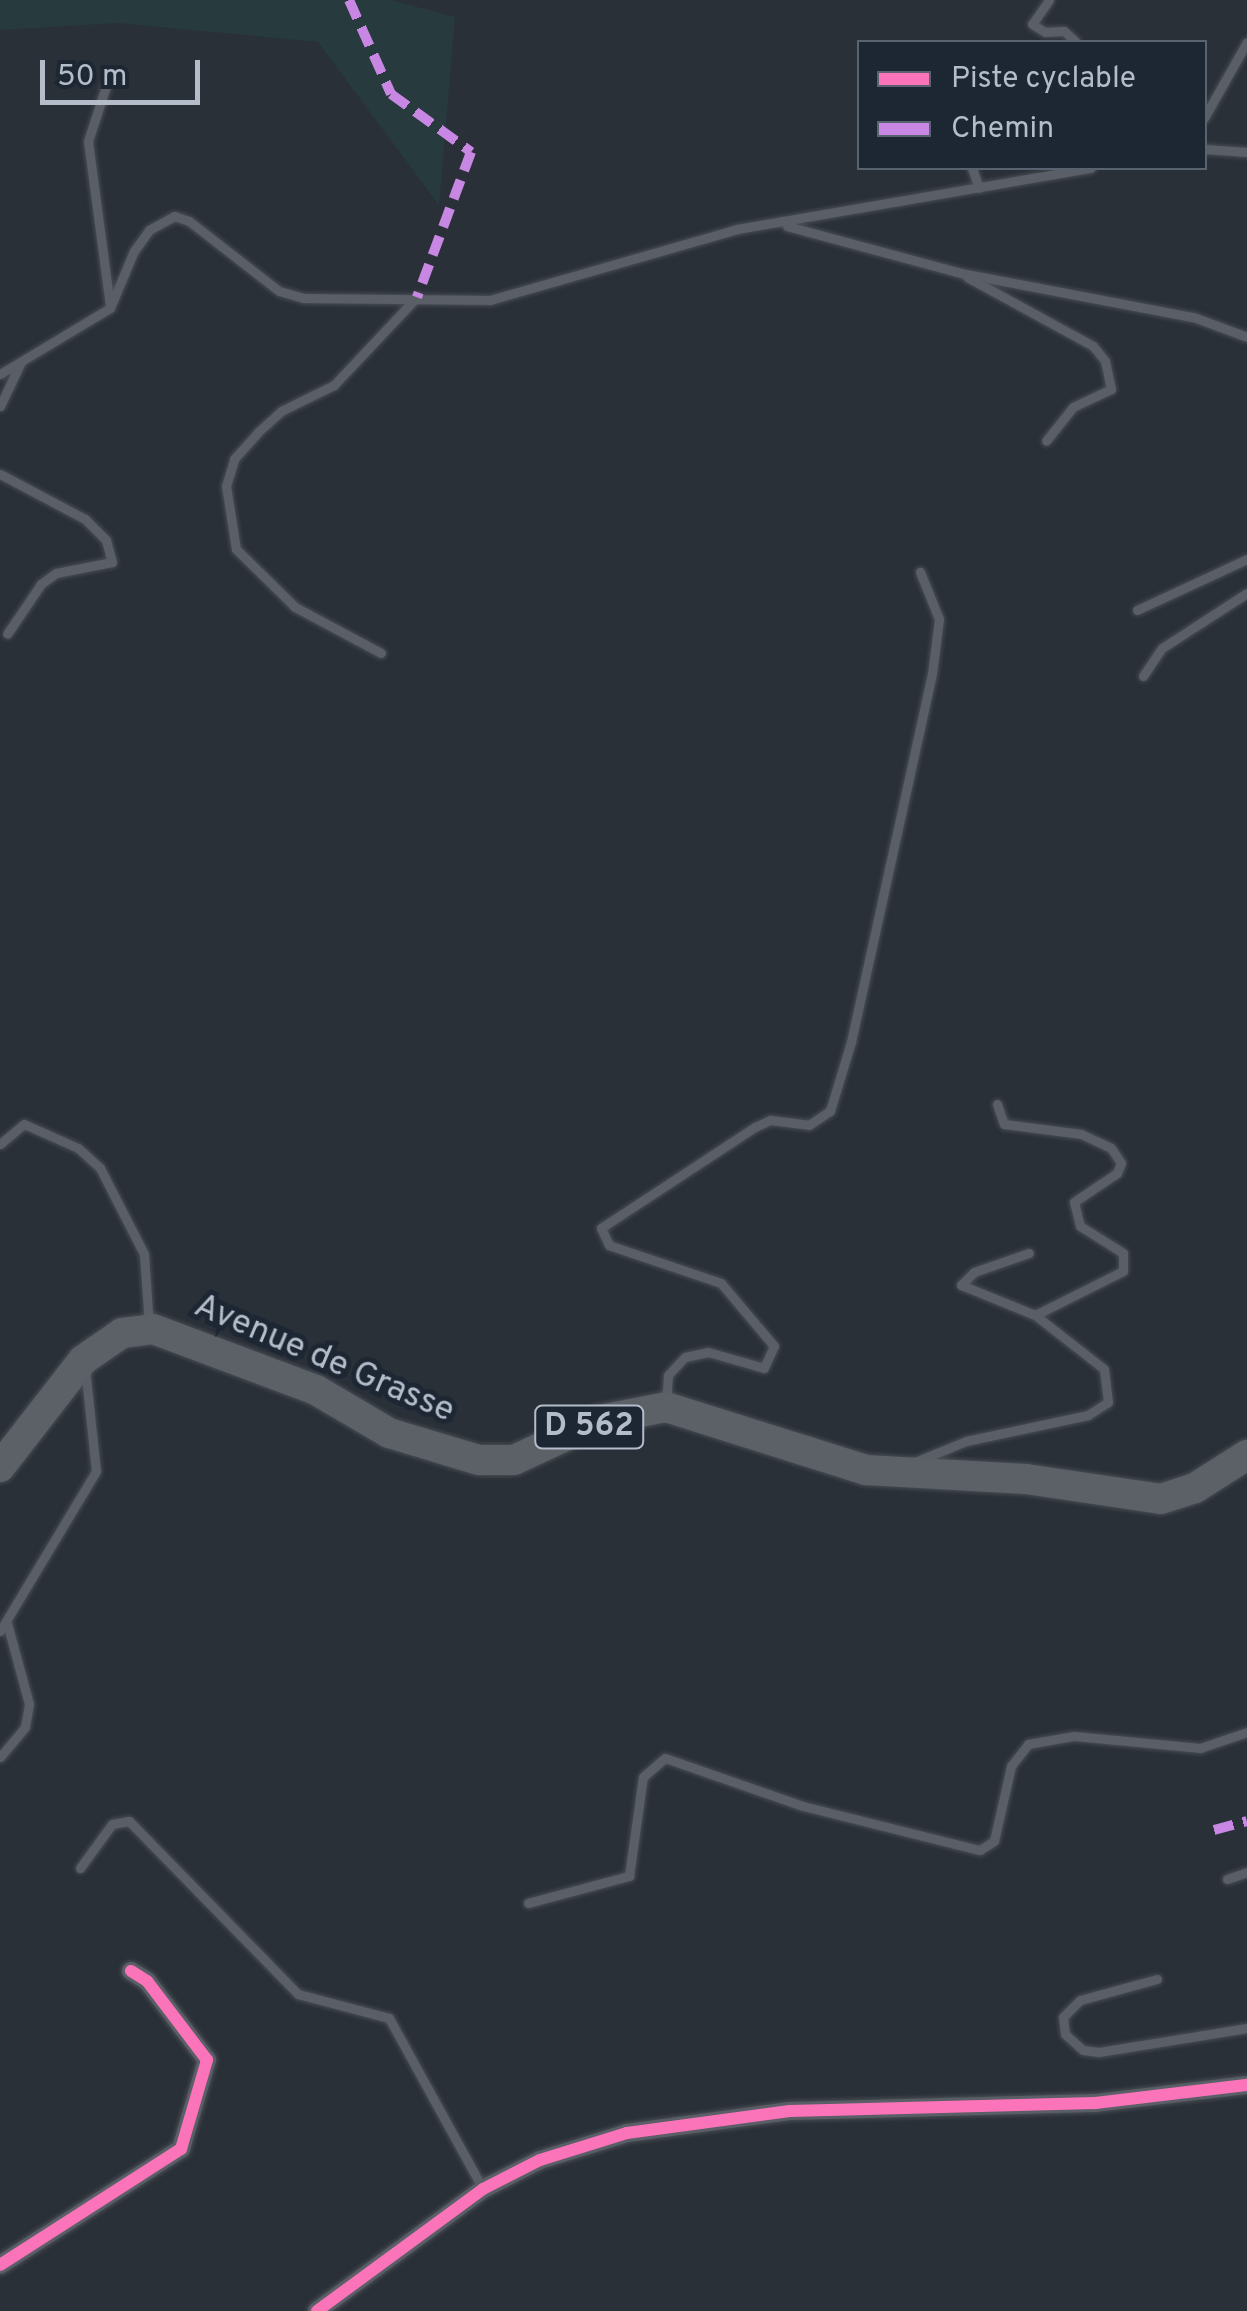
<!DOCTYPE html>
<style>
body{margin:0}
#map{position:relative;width:1247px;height:2311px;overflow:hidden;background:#2a3038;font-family:Overpass,sans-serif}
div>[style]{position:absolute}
.green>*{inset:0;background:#273a3e}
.roads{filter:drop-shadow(0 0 2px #484c53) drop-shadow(0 0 2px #484c53)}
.lane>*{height:9px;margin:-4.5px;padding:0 4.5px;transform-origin:4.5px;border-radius:4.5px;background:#5a5e66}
.street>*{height:18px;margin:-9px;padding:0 9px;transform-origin:9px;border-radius:9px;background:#5a5e66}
.primary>*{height:30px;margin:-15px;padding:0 15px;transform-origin:15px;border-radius:15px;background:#5c6168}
.quiet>*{height:10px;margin-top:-5px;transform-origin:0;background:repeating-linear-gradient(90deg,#c787e3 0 20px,transparent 0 30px)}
.cycleway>*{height:12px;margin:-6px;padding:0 6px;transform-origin:6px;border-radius:6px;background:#fb73b8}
span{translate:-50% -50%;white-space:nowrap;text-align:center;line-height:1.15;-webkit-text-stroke:10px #1d2633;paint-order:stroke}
.shield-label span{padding:2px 8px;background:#1d2633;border:2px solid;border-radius:8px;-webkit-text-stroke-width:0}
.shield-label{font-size:32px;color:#b4bcc9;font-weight:700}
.street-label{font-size:35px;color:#b4bcc9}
.legend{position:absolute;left:857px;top:40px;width:350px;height:130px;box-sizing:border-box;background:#1d2633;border:2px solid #59626f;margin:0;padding:12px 18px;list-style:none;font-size:30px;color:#b4bcc9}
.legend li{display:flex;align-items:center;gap:20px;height:50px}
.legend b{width:50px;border:2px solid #59626f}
.scale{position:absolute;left:40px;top:60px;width:160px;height:45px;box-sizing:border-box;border:5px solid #b4bcc9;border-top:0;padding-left:12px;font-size:30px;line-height:35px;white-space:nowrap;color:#b4bcc9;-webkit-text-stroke:8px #1d2633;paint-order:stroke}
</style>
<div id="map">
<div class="green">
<i style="clip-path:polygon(0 0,391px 0,455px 17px,439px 205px,318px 42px,118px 23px,0 30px)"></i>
</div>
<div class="roads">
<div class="lane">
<i style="left:1049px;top:0;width:29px;rotate:125deg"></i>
<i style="left:1032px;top:24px;width:15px;rotate:32deg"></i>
<i style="left:1045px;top:32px;width:19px;rotate:-3deg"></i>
<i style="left:1064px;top:31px;width:16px;rotate:43deg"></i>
<i style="left:107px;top:83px;width:61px;rotate:108.1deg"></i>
<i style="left:88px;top:141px;width:165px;rotate:82.4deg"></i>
<i style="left:1204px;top:118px;width:87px;rotate:-60.5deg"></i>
<i style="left:1204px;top:149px;width:43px;rotate:4deg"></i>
<i style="left:972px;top:168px;width:21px;rotate:71deg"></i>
<i style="left:787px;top:226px;width:180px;rotate:15.1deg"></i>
<i style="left:961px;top:273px;width:239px;rotate:10.8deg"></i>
<i style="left:1196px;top:318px;width:54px;rotate:20.4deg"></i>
<i style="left:967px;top:277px;width:144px;rotate:28.7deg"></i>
<i style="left:1093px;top:346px;width:19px;rotate:51deg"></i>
<i style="left:1105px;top:361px;width:29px;rotate:78deg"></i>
<i style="left:1111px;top:389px;width:42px;rotate:154.7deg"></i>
<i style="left:1073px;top:407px;width:43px;rotate:128.5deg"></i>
<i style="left:0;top:374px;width:128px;rotate:-31deg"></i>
<i style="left:110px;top:308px;width:62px;rotate:-67.2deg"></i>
<i style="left:134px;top:251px;width:26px;rotate:-54deg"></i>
<i style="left:149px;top:230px;width:29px;rotate:-29deg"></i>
<i style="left:174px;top:216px;width:16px;rotate:18deg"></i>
<i style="left:189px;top:221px;width:114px;rotate:37.9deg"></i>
<i style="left:279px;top:291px;width:25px;rotate:16deg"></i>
<i style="left:303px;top:298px;width:187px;rotate:0.6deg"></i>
<i style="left:490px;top:300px;width:257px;rotate:-16deg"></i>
<i style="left:737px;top:229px;width:359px;rotate:-9.8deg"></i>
<i style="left:0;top:406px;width:49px;rotate:-64.5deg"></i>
<i style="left:0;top:474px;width:96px;rotate:27.9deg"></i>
<i style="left:85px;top:519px;width:30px;rotate:45deg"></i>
<i style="left:106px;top:540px;width:23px;rotate:75deg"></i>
<i style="left:112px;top:562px;width:57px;rotate:168.9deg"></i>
<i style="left:56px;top:573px;width:19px;rotate:144deg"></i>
<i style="left:41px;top:584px;width:60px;rotate:124.2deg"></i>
<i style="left:1137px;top:610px;width:121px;rotate:-24.9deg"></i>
<i style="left:381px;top:653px;width:98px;rotate:-151.9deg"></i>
<i style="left:295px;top:607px;width:83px;rotate:-135.5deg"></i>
<i style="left:236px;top:549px;width:64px;rotate:-99deg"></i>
<i style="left:226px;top:486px;width:28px;rotate:-73deg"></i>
<i style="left:234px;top:459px;width:36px;rotate:-48deg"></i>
<i style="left:258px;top:432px;width:31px;rotate:-42deg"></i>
<i style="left:281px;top:411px;width:59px;rotate:-26.1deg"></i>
<i style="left:334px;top:385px;width:121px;rotate:-46.7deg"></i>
<i style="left:1143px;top:676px;width:34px;rotate:-56deg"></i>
<i style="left:1162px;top:648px;width:101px;rotate:-32.9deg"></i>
<i style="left:997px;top:1104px;width:21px;rotate:71deg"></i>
<i style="left:1004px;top:1124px;width:78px;rotate:7.4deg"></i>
<i style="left:1081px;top:1134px;width:33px;rotate:25deg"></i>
<i style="left:1111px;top:1148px;width:18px;rotate:56deg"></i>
<i style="left:1121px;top:1163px;width:11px;rotate:112deg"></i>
<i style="left:1117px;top:1173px;width:52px;rotate:146deg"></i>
<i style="left:1074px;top:1202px;width:25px;rotate:76deg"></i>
<i style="left:1080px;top:1226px;width:51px;rotate:32.1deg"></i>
<i style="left:1123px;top:1253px;width:18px;rotate:90deg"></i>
<i style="left:1123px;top:1271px;width:98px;rotate:153.4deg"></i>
<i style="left:0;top:1144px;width:31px;rotate:-40deg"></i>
<i style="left:24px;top:1124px;width:59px;rotate:24deg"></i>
<i style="left:78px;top:1148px;width:30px;rotate:42deg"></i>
<i style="left:100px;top:1168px;width:97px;rotate:62.9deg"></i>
<i style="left:144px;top:1254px;width:72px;rotate:86deg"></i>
<i style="left:666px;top:1404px;width:29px;rotate:-86deg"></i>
<i style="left:668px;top:1375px;width:25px;rotate:-47deg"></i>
<i style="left:685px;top:1357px;width:24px;rotate:-12deg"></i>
<i style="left:708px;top:1352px;width:58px;rotate:15.9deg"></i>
<i style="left:764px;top:1368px;width:24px;rotate:-66deg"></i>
<i style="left:774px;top:1346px;width:82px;rotate:-130.1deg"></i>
<i style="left:721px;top:1283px;width:118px;rotate:-161.3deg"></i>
<i style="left:609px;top:1245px;width:19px;rotate:-115deg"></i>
<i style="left:601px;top:1228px;width:184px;rotate:-33.3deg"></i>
<i style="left:755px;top:1127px;width:17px;rotate:-25deg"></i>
<i style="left:770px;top:1120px;width:39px;rotate:7deg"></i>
<i style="left:809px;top:1125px;width:25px;rotate:-34deg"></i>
<i style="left:830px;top:1111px;width:72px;rotate:-73.1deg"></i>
<i style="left:851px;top:1042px;width:377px;rotate:-77.6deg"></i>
<i style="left:932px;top:674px;width:55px;rotate:-82.7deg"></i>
<i style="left:939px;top:619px;width:51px;rotate:-112deg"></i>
<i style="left:915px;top:1462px;width:55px;rotate:-22.4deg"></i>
<i style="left:966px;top:1441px;width:125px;rotate:-12deg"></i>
<i style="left:1088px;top:1415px;width:24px;rotate:-33deg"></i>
<i style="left:1108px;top:1402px;width:33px;rotate:-97deg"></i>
<i style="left:1104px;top:1369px;width:88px;rotate:-142deg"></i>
<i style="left:1035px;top:1315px;width:80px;rotate:-157.9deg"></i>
<i style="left:961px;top:1285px;width:18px;rotate:-45deg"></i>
<i style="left:974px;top:1272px;width:58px;rotate:-19.1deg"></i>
<i style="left:0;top:1631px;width:187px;rotate:-59deg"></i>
<i style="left:96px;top:1471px;width:104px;rotate:-96.1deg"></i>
<i style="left:0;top:1757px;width:39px;rotate:-50deg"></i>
<i style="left:25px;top:1727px;width:23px;rotate:-80deg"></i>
<i style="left:29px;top:1704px;width:84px;rotate:-105.2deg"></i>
<i style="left:80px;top:1868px;width:54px;rotate:-54deg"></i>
<i style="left:112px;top:1824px;width:17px;rotate:-10deg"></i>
<i style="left:129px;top:1821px;width:242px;rotate:45.7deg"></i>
<i style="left:298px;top:1994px;width:94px;rotate:14.8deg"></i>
<i style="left:389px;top:2018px;width:195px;rotate:61.2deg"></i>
<i style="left:1227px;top:1879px;width:21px;rotate:-19deg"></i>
<i style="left:528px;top:1903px;width:105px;rotate:-15deg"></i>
<i style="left:629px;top:1876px;width:100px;rotate:-82deg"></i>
<i style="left:643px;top:1777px;width:29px;rotate:-41deg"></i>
<i style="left:665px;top:1758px;width:146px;rotate:19.2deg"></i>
<i style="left:803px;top:1806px;width:182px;rotate:14deg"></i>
<i style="left:980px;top:1850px;width:17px;rotate:-33deg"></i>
<i style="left:994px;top:1841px;width:77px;rotate:-77.2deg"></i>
<i style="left:1011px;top:1766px;width:28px;rotate:-52deg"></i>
<i style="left:1028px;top:1744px;width:47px;rotate:-9.9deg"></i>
<i style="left:1074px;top:1736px;width:127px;rotate:5.4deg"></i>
<i style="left:1200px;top:1748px;width:50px;rotate:-18.8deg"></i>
<i style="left:1157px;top:1979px;width:80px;rotate:164.7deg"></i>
<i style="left:1080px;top:2000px;width:24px;rotate:135deg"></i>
<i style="left:1063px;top:2017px;width:17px;rotate:83deg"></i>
<i style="left:1065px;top:2034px;width:24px;rotate:42deg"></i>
<i style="left:1083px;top:2050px;width:16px;rotate:7deg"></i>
<i style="left:1099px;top:2052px;width:150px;rotate:-9.2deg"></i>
</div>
<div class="street">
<i style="left:0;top:2265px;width:215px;rotate:-32.7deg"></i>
<i style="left:181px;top:2149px;width:93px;rotate:-73.7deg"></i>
<i style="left:207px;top:2060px;width:99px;rotate:-127.2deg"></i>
<i style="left:147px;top:1981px;width:19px;rotate:-148deg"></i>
<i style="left:317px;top:2311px;width:206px;rotate:-36.3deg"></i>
<i style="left:483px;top:2189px;width:64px;rotate:-27deg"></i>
<i style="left:540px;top:2160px;width:91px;rotate:-17.2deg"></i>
<i style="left:627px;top:2133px;width:164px;rotate:-7.7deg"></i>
<i style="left:790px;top:2111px;width:305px;rotate:-1.5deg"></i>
<i style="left:1095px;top:2103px;width:153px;rotate:-6.8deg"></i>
</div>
<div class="primary">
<i style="left:0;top:1467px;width:135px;rotate:-52.2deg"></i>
<i style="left:83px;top:1360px;width:47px;rotate:-34.7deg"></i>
<i style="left:122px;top:1333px;width:31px;rotate:-7deg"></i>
<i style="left:153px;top:1329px;width:174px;rotate:20.5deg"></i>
<i style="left:316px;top:1390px;width:85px;rotate:30.5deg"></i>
<i style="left:389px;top:1433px;width:94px;rotate:16.7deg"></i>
<i style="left:479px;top:1460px;width:35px"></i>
<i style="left:514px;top:1460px;width:95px;rotate:-24.9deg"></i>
<i style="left:600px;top:1420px;width:67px;rotate:-11.1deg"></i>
<i style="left:666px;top:1407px;width:210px;rotate:17.5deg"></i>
<i style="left:866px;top:1470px;width:160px;rotate:3.2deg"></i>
<i style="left:1026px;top:1479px;width:136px;rotate:8.4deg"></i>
<i style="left:1161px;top:1499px;width:36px;rotate:-18deg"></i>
<i style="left:1195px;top:1488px;width:62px;rotate:-32.4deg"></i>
</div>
</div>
<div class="quiet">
<i style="left:349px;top:0;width:103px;rotate:65.9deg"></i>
<i style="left:391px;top:94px;width:99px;rotate:35.9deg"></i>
<i style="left:471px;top:152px;width:155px;rotate:110.4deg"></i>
<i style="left:1214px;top:1830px;width:34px;rotate:-15deg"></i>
</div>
<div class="cycleway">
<i style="left:0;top:2265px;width:215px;rotate:-32.7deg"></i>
<i style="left:181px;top:2149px;width:93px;rotate:-73.7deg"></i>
<i style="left:207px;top:2060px;width:99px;rotate:-127.2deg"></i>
<i style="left:147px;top:1981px;width:19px;rotate:-148deg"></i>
<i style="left:317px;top:2311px;width:206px;rotate:-36.3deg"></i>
<i style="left:483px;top:2189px;width:64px;rotate:-27deg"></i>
<i style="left:540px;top:2160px;width:91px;rotate:-17.2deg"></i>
<i style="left:627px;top:2133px;width:164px;rotate:-7.7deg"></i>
<i style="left:790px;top:2111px;width:305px;rotate:-1.5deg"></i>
<i style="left:1095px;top:2103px;width:153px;rotate:-6.8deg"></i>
</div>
<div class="shield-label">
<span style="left:589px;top:1427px">D 562</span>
</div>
<div class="street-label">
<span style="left:324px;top:1359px;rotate:23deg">Avenue de Grasse</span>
</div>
<ul class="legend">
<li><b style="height:12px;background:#fb73b8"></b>Piste cyclable</li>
<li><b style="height:12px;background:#c787e3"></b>Chemin</li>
</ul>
<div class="scale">50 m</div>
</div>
